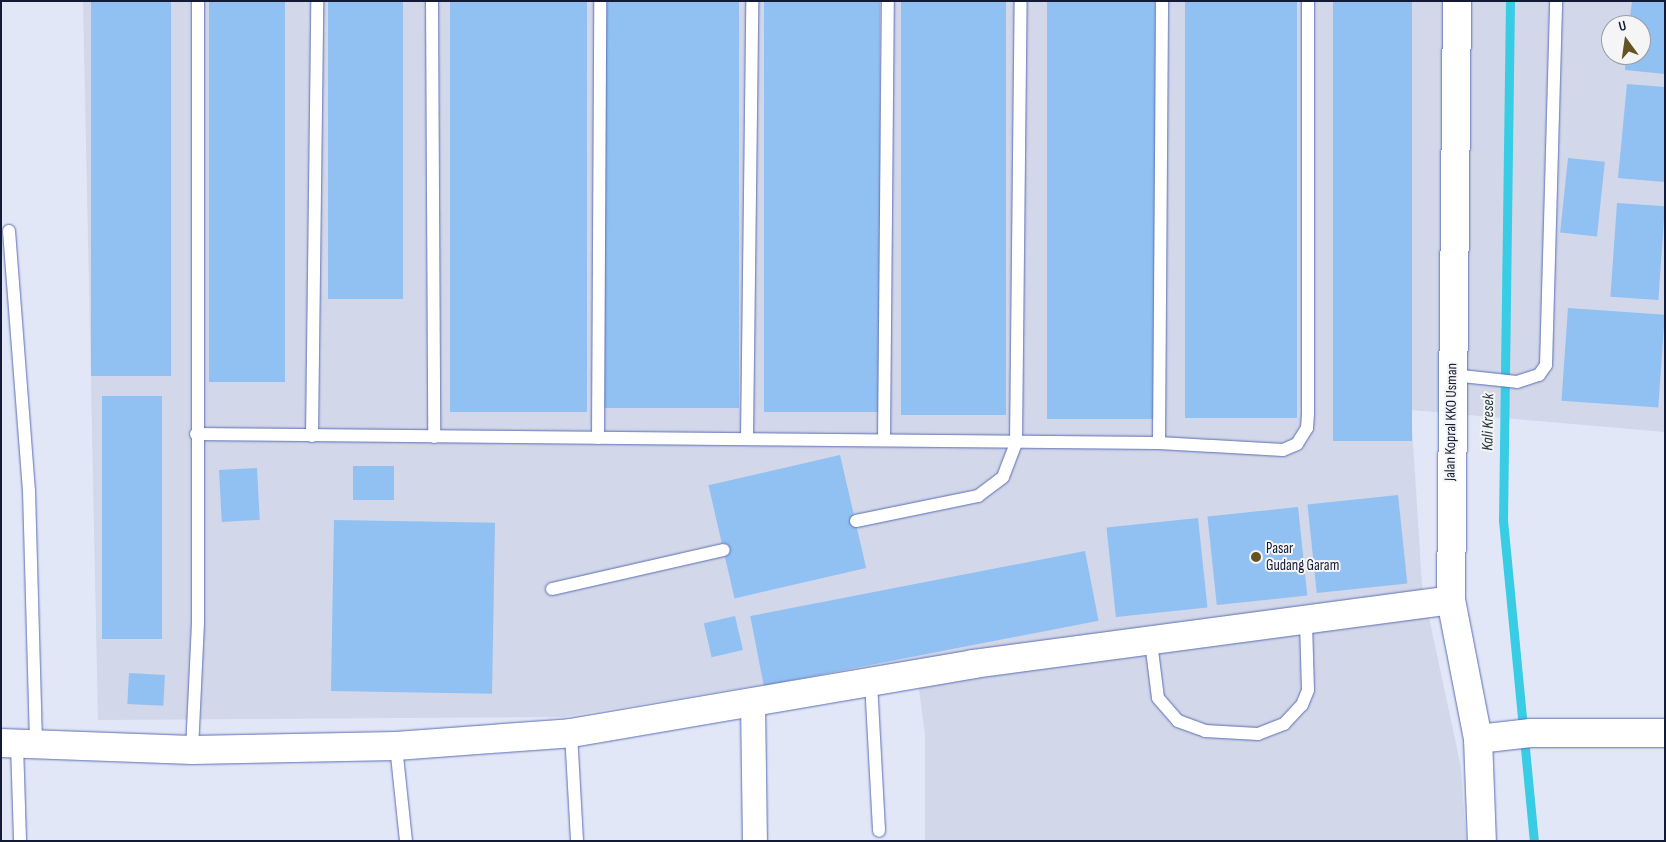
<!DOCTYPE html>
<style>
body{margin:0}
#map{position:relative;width:1666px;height:842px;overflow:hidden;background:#e2e7f7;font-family:"Sofia Sans Condensed",sans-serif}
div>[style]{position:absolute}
.built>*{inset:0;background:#d2d7e9}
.stream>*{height:9px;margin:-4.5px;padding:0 4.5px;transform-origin:4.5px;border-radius:4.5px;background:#38cde4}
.building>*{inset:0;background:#91c0f2;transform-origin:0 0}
.roads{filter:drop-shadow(0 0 1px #5a6eb3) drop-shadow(0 0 1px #5a6eb3)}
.lane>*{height:12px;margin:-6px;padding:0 6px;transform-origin:6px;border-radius:6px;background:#fff}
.street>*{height:24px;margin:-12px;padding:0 12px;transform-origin:12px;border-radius:12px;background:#fff}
.secondary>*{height:28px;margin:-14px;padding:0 14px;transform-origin:14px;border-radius:14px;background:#fff}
.dots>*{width:14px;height:14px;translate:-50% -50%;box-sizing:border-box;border:2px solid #f5f5f5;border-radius:50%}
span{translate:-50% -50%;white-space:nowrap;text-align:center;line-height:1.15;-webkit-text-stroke:4px #f5f5f5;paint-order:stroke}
.street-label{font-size:15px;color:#131a36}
.poi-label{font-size:15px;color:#131a36}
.left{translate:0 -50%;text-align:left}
.water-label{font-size:16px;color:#1f363b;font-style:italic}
.frame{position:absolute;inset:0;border:2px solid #131a36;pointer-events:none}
.north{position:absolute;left:1601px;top:15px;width:50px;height:50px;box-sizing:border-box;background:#f5f5f5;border:1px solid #9b9da9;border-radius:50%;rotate:346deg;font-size:14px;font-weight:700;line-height:20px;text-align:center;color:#131a36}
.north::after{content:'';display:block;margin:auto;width:18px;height:22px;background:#655422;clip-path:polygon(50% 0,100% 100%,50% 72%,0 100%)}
</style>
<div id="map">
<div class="built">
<i style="clip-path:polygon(evenodd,83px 1px,1665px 1px,1665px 432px,1411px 410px,1422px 585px,1461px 767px,1466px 841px,925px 841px,925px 735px,915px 660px,563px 717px,98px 720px,83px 1px,1611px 25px,1641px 25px,1641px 55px,1611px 55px,1611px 25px)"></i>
</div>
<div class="stream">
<i style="left:1510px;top:1px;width:519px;rotate:90.77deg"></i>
<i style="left:1503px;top:520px;width:322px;rotate:84.5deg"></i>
</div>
<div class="building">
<i style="left:91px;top:1px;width:80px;height:375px"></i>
<i style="left:209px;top:1px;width:76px;height:381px"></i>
<i style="left:328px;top:1px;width:75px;height:298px"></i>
<i style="left:450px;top:1px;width:137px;height:411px"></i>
<i style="left:604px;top:1px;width:135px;height:407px"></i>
<i style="left:764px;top:1px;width:116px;height:411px"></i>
<i style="left:901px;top:1px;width:105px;height:414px"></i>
<i style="left:1047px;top:1px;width:108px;height:418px"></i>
<i style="left:1185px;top:1px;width:112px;height:417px"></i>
<i style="left:1333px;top:1px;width:79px;height:440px"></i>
<i style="clip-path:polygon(1632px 1px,1665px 1px,1665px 74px,1625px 70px,1626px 55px,1641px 55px,1641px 25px,1629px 25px)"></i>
<i style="clip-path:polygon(1627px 84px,1665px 87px,1665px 182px,1618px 178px)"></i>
<i style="left:1568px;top:158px;width:37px;height:75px;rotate:6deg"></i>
<i style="left:1617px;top:203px;width:48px;height:94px;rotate:4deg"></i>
<i style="left:1568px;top:308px;width:97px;height:93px;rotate:4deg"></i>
<i style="left:102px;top:396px;width:60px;height:243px"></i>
<i style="left:840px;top:455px;width:116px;height:135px;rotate:77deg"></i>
<i style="left:353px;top:466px;width:41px;height:34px"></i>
<i style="left:257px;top:468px;width:52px;height:38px;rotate:87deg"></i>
<i style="left:1398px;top:495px;width:89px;height:91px;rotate:84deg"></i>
<i style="left:1298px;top:507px;width:89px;height:91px;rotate:84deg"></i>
<i style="left:1198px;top:518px;width:90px;height:92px;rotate:84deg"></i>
<i style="left:334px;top:520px;width:161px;height:171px;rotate:1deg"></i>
<i style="left:1085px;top:551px;width:71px;height:341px;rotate:79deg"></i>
<i style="left:735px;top:616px;width:35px;height:32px;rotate:77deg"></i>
<i style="left:129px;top:673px;width:36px;height:31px;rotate:3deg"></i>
</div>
<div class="roads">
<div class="lane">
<i style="left:432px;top:1px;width:436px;rotate:89.7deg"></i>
<i style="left:9px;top:231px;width:261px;rotate:85.6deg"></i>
<i style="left:29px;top:491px;width:253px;rotate:88.4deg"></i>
<i style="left:1452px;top:375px;width:65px;rotate:6.1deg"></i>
<i style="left:1517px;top:382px;width:23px;rotate:-18deg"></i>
<i style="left:1539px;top:375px;width:12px;rotate:-55deg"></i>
<i style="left:1546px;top:365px;width:364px;rotate:-88.4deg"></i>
<i style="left:196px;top:434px;width:963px;rotate:0.54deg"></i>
<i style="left:1159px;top:443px;width:124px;rotate:3.2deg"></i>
<i style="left:1283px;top:450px;width:15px;rotate:-23deg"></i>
<i style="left:1297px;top:444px;width:19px;rotate:-58deg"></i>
<i style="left:1307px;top:428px;width:15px;rotate:-86deg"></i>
<i style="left:1308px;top:413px;width:412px;rotate:-90deg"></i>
<i style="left:312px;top:436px;width:435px;rotate:-89.3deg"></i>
<i style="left:598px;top:438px;width:437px;rotate:-89.7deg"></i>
<i style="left:747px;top:438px;width:437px;rotate:-89.3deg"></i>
<i style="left:884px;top:440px;width:439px;rotate:-89.5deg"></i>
<i style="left:1159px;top:443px;width:442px;rotate:-89.6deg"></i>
<i style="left:856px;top:521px;width:125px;rotate:-11.6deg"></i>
<i style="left:978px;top:496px;width:31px;rotate:-37deg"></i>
<i style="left:1003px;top:477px;width:36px;rotate:-69deg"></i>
<i style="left:1016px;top:443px;width:442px;rotate:-89.4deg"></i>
<i style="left:552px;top:589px;width:176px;rotate:-12.8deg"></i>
<i style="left:1151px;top:642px;width:56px;rotate:82.9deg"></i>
<i style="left:1158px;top:698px;width:30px;rotate:49deg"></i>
<i style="left:1178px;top:721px;width:29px;rotate:20deg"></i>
<i style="left:1205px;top:731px;width:53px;rotate:3.2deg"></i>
<i style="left:1258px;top:734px;width:28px;rotate:-21deg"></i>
<i style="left:1284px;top:724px;width:26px;rotate:-47deg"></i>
<i style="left:1302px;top:705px;width:16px;rotate:-68deg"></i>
<i style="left:1308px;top:690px;width:68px;rotate:-91.7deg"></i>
<i style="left:871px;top:682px;width:149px;rotate:86.9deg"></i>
<i style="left:571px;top:733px;width:108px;rotate:86.8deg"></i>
<i style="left:17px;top:744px;width:97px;rotate:88.2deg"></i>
<i style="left:396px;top:746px;width:96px;rotate:84deg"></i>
<i style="left:192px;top:750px;width:129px;rotate:-87.3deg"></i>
<i style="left:198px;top:621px;width:620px;rotate:-90deg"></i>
</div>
<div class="street">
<i style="left:753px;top:702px;width:139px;rotate:89.2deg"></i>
</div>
<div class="secondary">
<i style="left:1457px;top:1px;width:599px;rotate:90.57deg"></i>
<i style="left:1451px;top:600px;width:142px;rotate:79deg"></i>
<i style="left:1478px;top:739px;width:102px;rotate:87.8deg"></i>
<i style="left:1478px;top:739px;width:53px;rotate:-6.5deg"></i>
<i style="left:1531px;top:733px;width:134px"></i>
<i style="left:1px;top:743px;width:191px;rotate:2.1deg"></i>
<i style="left:192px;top:750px;width:204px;rotate:-1.1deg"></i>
<i style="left:396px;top:746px;width:175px;rotate:-4.2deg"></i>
<i style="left:571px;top:733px;width:408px;rotate:-9.7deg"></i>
<i style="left:973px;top:664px;width:482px;rotate:-7.6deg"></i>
</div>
</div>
<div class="dots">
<i style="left:1256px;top:557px;background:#655422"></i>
</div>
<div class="street-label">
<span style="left:1451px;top:422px;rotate:-89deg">Jalan Kopral KKO Usman</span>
</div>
<div class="poi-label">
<span class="left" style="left:1266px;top:557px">Pasar<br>Gudang Garam</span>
</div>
<div class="water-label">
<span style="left:1489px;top:422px;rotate:-89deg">Kali Kresek</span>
</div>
<div class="frame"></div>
<div class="north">U</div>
</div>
